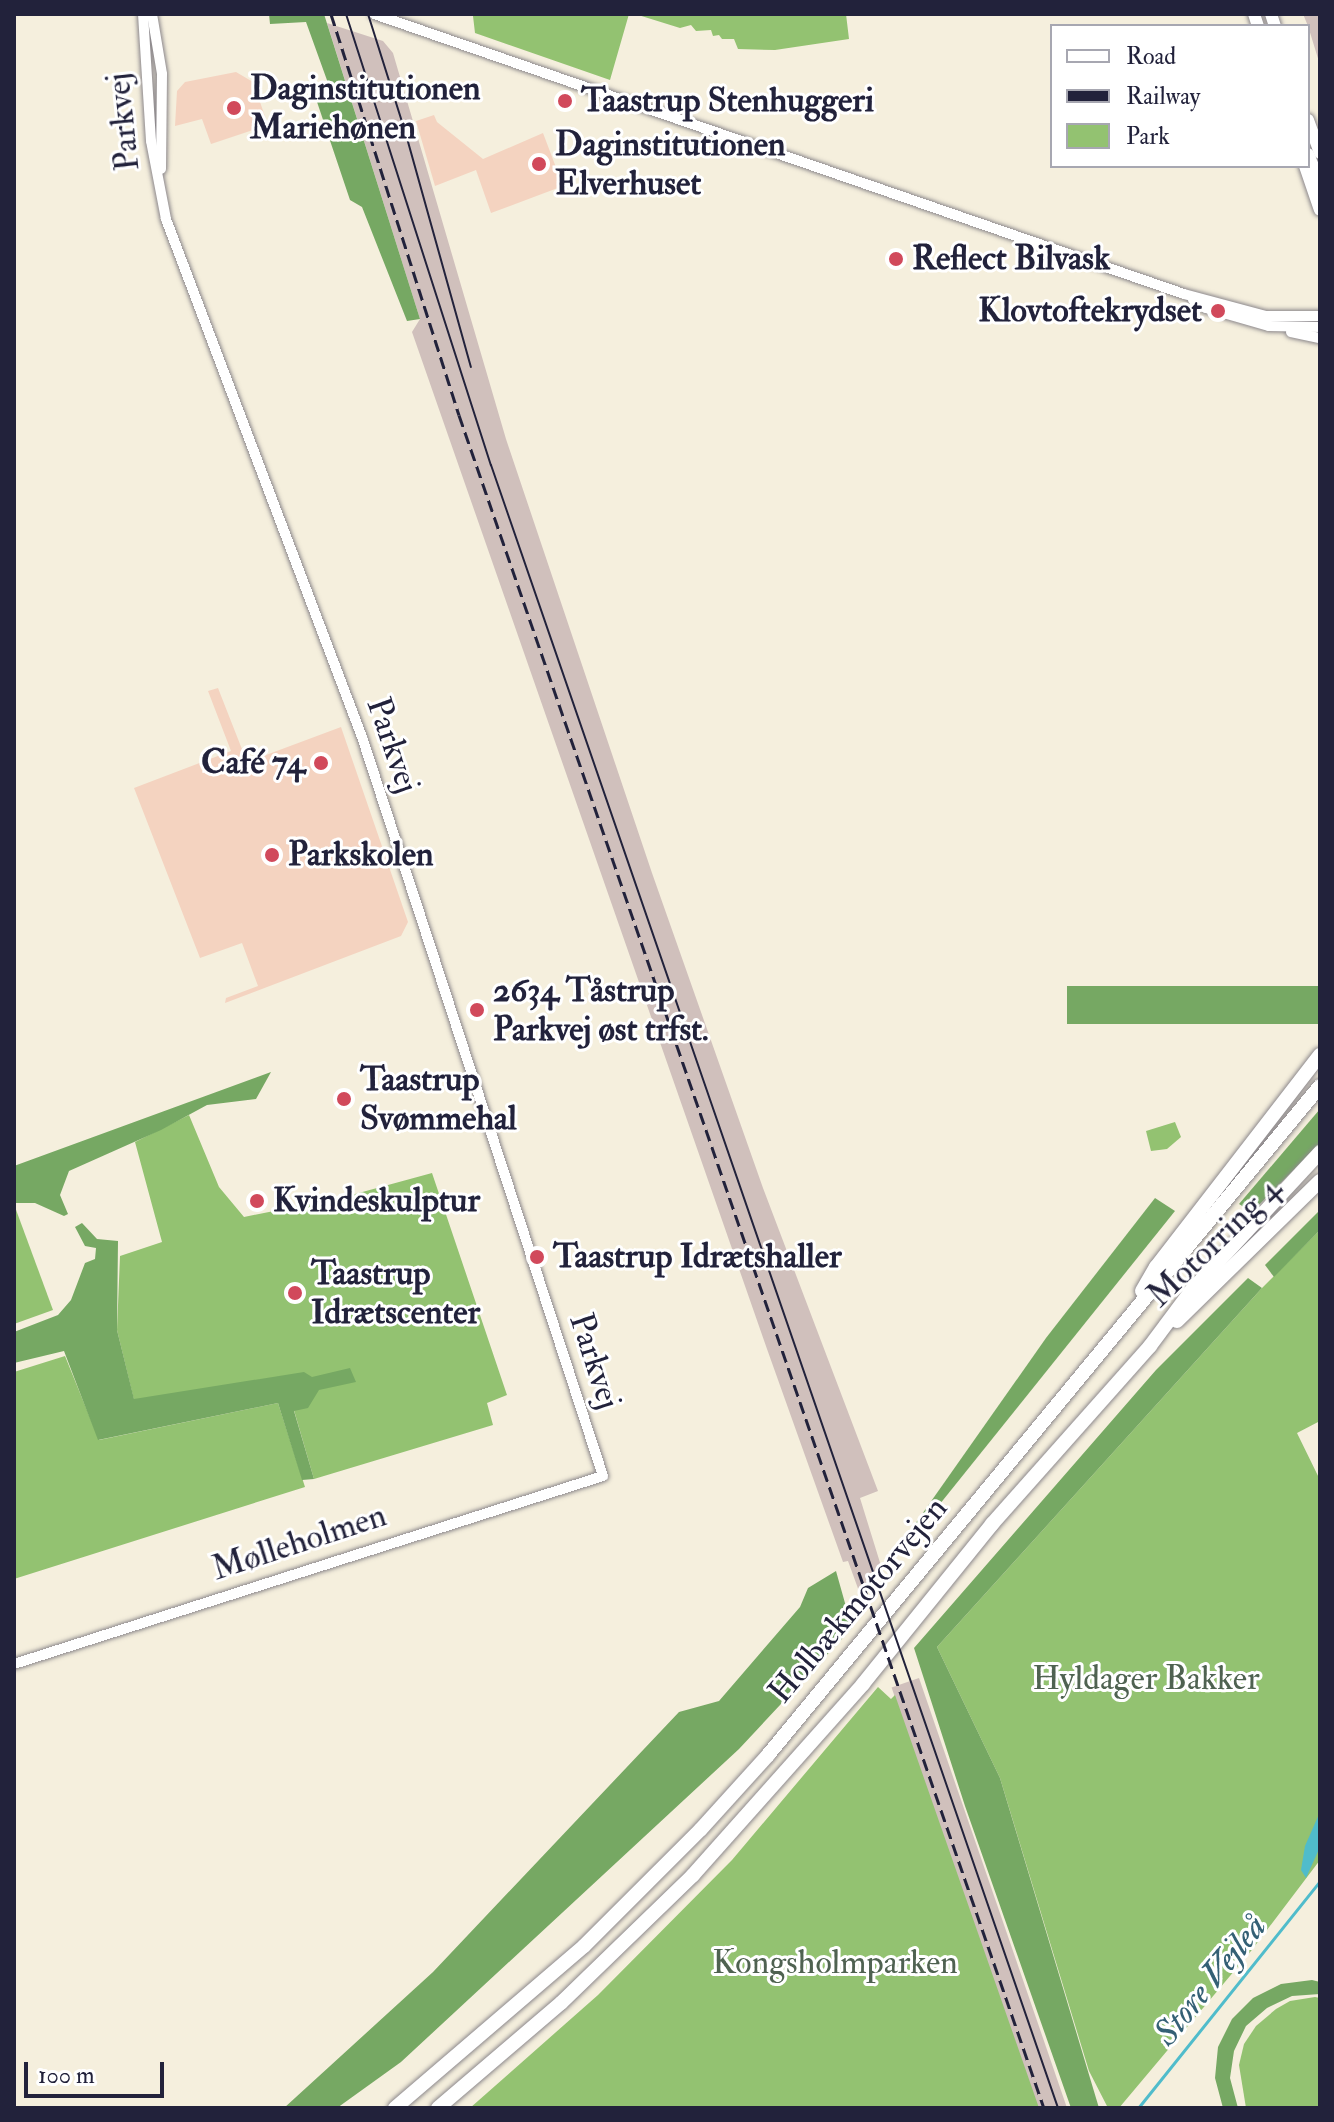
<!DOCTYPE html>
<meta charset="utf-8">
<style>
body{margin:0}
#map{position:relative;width:1334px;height:2122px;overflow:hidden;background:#f5efdd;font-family:"IM FELL Double Pica",serif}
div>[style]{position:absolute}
.built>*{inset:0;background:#f4d3c0}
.industrial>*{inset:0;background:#d0c0bc;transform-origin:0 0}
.green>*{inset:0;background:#93c271}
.forest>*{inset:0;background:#76a863;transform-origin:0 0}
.water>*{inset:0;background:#50bccb}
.stream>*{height:3px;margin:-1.5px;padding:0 1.5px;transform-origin:1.5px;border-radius:1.5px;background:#50bccb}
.roads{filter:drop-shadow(0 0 2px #8c888c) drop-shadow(0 0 2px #8c888c)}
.minor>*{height:10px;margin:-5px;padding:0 5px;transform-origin:5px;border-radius:5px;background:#fff}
.major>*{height:12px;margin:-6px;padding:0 6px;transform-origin:6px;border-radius:6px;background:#fff}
.highway>*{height:14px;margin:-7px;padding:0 7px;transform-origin:7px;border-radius:7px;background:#fff}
.tram>*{height:2px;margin:-1px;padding:0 1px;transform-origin:1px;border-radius:1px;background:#22223b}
.rail>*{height:3px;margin-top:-1.5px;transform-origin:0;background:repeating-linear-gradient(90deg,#22223b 0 12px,transparent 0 18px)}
.dots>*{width:22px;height:22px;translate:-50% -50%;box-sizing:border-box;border:4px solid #fff;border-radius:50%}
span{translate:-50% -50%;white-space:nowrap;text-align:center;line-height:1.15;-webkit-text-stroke:6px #fff;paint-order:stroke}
.poi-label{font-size:34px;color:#22223b;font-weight:700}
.left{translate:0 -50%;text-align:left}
.right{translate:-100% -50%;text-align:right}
.street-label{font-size:34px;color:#22223b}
.park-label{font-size:34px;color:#4f6251}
.water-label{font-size:36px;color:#346075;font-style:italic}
.frame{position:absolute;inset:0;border:16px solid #22223b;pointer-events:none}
.legend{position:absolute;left:1050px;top:24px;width:260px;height:144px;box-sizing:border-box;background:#fff;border:2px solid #a7a7b1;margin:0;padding:10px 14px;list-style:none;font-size:24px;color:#22223b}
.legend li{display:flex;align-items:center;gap:16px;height:40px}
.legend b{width:40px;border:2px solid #a7a7b1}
.scale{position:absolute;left:24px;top:2062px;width:140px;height:36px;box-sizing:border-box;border:4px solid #22223b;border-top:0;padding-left:10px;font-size:24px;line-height:28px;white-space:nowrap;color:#22223b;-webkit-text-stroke:6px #fff;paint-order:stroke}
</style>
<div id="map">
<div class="built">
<i style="clip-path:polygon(236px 72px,253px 82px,268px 125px,211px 144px,202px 119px,175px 126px,177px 91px,185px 82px)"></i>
<i style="clip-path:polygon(434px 115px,437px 122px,483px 159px,543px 133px,563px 186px,491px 213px,476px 170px,435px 186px,416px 121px)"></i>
<i style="clip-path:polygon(218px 688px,247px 762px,341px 727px,408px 922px,401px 936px,225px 1003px,226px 998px,258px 986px,242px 943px,200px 958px,134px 788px,231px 751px,208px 691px)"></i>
</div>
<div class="industrial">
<i style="clip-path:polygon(1303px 14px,1320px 14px,1320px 65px,1308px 26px)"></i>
<i style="clip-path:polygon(327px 23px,383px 41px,393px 53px,506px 439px,652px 873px,763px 1188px,878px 1491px,860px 1498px,882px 1569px,860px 1594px,848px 1561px,843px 1562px,767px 1349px,412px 332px,420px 319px)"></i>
<i style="left:919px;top:1678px;width:456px;height:29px;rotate:71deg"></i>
</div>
<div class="green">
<i style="clip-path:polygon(467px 14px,629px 14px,610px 80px,475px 33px,473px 16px)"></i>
<i style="clip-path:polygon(635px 14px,846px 14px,849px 39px,775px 50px,738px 49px,734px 39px,722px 39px,719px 35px,713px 36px,711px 30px,696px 31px,691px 25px,680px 28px)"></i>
<i style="clip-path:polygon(189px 1115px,219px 1187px,244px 1217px,344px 1197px,432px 1173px,507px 1395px,487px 1403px,493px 1425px,314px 1479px,284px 1376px,134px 1400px,117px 1330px,120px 1256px,162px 1242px,135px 1142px)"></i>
<i style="clip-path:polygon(1175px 1122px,1181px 1137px,1167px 1149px,1151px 1151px,1146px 1131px)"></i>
<i style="clip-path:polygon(15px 1207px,53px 1310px,14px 1324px,14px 1208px)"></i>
<i style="clip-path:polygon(1320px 1230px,1320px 1421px,1297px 1433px,1320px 1480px,1320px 1860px,1251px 1951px,1119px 2108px,1108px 2108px,1089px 2071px,1000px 1778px,937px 1647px,1262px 1288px)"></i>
<i style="clip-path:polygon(65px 1356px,99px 1440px,278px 1403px,305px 1487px,14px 1579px,14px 1372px)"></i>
<i style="clip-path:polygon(878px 1687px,891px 1699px,895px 1695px,1039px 2108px,470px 2108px,598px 1995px,732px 1860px)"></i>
<i style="clip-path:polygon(1315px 1997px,1320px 1998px,1320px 2108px,1246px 2108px,1239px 2065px,1244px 2044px,1256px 2026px,1276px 2009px,1290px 2001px)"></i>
</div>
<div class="forest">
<i style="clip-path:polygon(269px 14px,324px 14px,420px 319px,407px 321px,362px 207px,350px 200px,313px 90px,328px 83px,306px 22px,270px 24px)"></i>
<i style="left:1320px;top:986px;width:38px;height:253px;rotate:90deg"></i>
<i style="clip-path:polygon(271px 1072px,256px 1099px,207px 1105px,161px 1130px,69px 1171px,60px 1195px,68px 1214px,64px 1216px,35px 1203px,14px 1203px,14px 1166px)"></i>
<i style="clip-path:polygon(1320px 1109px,1320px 1143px,1252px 1212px,1239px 1204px)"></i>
<i style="clip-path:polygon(1155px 1198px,1175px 1211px,915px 1535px,913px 1527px,1046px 1338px)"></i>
<i style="clip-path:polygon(1320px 1210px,1320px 1230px,1274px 1277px,1265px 1265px)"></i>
<i style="clip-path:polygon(82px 1223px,97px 1239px,118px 1241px,117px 1330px,134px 1399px,304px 1372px,312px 1377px,350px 1368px,356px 1382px,319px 1390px,308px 1408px,294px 1411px,314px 1479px,302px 1480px,278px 1403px,98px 1440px,64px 1351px,14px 1363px,14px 1332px,58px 1315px,71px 1300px,85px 1263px,95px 1259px,96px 1248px,85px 1246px,75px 1227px)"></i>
<i style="clip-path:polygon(1248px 1278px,1262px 1288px,937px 1647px,1000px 1778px,1099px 2108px,1071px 2108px,965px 1806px,914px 1648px,1156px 1370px)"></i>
<i style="clip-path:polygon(836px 1571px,852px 1628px,739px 1749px,401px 2062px,337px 2108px,284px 2108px,433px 1972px,679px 1712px,719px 1701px,800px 1607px,808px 1588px)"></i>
<i style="clip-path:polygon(1312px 1980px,1320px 1982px,1320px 1994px,1292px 1996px,1267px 2008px,1246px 2026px,1234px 2051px,1230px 2078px,1238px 2108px,1223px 2108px,1215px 2078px,1218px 2047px,1232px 2019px,1253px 1998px,1281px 1984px)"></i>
</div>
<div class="water">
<i style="clip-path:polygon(1320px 1812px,1320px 1847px,1306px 1878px,1301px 1870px,1305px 1846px)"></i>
</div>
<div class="stream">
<i style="left:1138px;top:2108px;width:291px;rotate:-51.3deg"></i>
</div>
<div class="roads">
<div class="minor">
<i style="left:152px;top:14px;width:61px;rotate:80.5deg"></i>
<i style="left:162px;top:74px;width:95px;rotate:90.6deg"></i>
<i style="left:374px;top:14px;width:857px;rotate:19.07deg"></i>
<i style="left:1184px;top:294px;width:85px;rotate:15deg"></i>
<i style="left:1266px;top:316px;width:54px"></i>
<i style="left:1193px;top:300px;width:15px;rotate:32deg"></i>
<i style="left:1206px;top:308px;width:66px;rotate:15.9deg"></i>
<i style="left:1269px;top:326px;width:51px;rotate:1.1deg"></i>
<i style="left:1291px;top:332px;width:30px;rotate:12deg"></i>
<i style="left:14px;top:1664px;width:618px;rotate:-17.7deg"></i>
<i style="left:603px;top:1476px;width:777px;rotate:-108.06deg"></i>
<i style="left:362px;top:737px;width:554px;rotate:-110.73deg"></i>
<i style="left:166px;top:219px;width:79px;rotate:-100.9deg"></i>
<i style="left:151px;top:141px;width:127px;rotate:-93.6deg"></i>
</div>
<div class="major">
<i style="left:1254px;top:14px;width:13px;rotate:72deg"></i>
<i style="left:1271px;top:14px;width:13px;rotate:72deg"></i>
<i style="left:1308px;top:120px;width:35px;rotate:70deg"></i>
<i style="left:1308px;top:154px;width:30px;rotate:67deg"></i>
<i style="left:1305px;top:166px;width:46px;rotate:71.2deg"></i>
</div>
<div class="highway">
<i style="left:1142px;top:1291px;width:28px;rotate:-60deg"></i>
<i style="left:1156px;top:1267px;width:268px;rotate:-52.3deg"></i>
<i style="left:1177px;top:1321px;width:200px;rotate:-44.4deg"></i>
<i style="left:395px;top:2108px;width:249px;rotate:-40.6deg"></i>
<i style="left:584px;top:1946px;width:165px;rotate:-45deg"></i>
<i style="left:701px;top:1829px;width:100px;rotate:-47.8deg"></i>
<i style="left:768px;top:1755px;width:867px;rotate:-50.47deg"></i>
<i style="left:438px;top:2108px;width:162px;rotate:-40.5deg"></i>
<i style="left:561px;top:2003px;width:184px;rotate:-44.1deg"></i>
<i style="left:693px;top:1875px;width:256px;rotate:-48.3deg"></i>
<i style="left:863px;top:1684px;width:206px;rotate:-51.1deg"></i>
<i style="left:992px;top:1524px;width:238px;rotate:-48.4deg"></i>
<i style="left:1150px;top:1346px;width:69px;rotate:-53.3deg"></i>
<i style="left:1191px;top:1291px;width:190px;rotate:-47.1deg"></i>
</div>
</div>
<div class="tram">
<i style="left:346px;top:14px;width:474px;rotate:72.2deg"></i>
<i style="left:491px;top:465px;width:1738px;rotate:70.96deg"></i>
<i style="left:368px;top:14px;width:123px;rotate:72.5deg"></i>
<i style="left:405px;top:131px;width:245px;rotate:74.4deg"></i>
</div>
<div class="rail">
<i style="left:331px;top:14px;width:421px;rotate:72.3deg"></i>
<i style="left:459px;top:415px;width:1791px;rotate:70.94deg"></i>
</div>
<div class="dots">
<i style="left:565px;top:101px;background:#d1495b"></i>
<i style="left:234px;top:108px;background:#d1495b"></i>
<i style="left:539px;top:164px;background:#d1495b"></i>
<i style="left:896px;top:259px;background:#d1495b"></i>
<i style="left:1218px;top:311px;background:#d1495b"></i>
<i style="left:321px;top:763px;background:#d1495b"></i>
<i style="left:272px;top:855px;background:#d1495b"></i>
<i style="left:477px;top:1010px;background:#d1495b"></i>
<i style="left:344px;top:1099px;background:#d1495b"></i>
<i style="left:257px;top:1201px;background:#d1495b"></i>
<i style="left:537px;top:1257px;background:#d1495b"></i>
<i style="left:295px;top:1293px;background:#d1495b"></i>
</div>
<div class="poi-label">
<span class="left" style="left:250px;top:108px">Daginstitutionen<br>Mariehønen</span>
<span class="left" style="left:581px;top:101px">Taastrup Stenhuggeri</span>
<span class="left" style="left:555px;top:164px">Daginstitutionen<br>Elverhuset</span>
<span class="left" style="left:912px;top:259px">Reflect Bilvask</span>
<span class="right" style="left:1202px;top:311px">Klovtoftekrydset</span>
<span class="right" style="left:305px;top:763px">Café 74</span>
<span class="left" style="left:288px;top:855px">Parkskolen</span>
<span class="left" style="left:493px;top:1010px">2634 Tåstrup<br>Parkvej øst trfst.</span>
<span class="left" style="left:360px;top:1099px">Taastrup<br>Svømmehal</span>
<span class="left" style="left:273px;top:1201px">Kvindeskulptur</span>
<span class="left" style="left:553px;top:1257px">Taastrup Idrætshaller</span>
<span class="left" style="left:311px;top:1293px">Taastrup<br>Idrætscenter</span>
</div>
<div class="street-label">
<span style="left:123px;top:122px;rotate:-96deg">Parkvej</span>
<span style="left:393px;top:745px;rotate:71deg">Parkvej</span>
<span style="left:1214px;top:1242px;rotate:-44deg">Motorring 4</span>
<span style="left:595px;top:1361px;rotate:72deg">Parkvej</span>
<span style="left:299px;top:1542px;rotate:-18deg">Mølleholmen</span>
<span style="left:858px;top:1600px;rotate:-50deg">Holbækmotorvejen</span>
</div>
<div class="park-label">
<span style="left:1146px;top:1679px">Hyldager Bakker</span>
<span style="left:835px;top:1963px">Kongsholmparken</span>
</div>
<div class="water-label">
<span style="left:1210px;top:1980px;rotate:-51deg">Store Vejleå</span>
</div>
<div class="frame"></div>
<ul class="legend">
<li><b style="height:10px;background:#fff"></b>Road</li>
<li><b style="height:10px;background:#22223b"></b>Railway</li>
<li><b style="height:22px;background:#93c271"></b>Park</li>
</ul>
<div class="scale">100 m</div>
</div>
